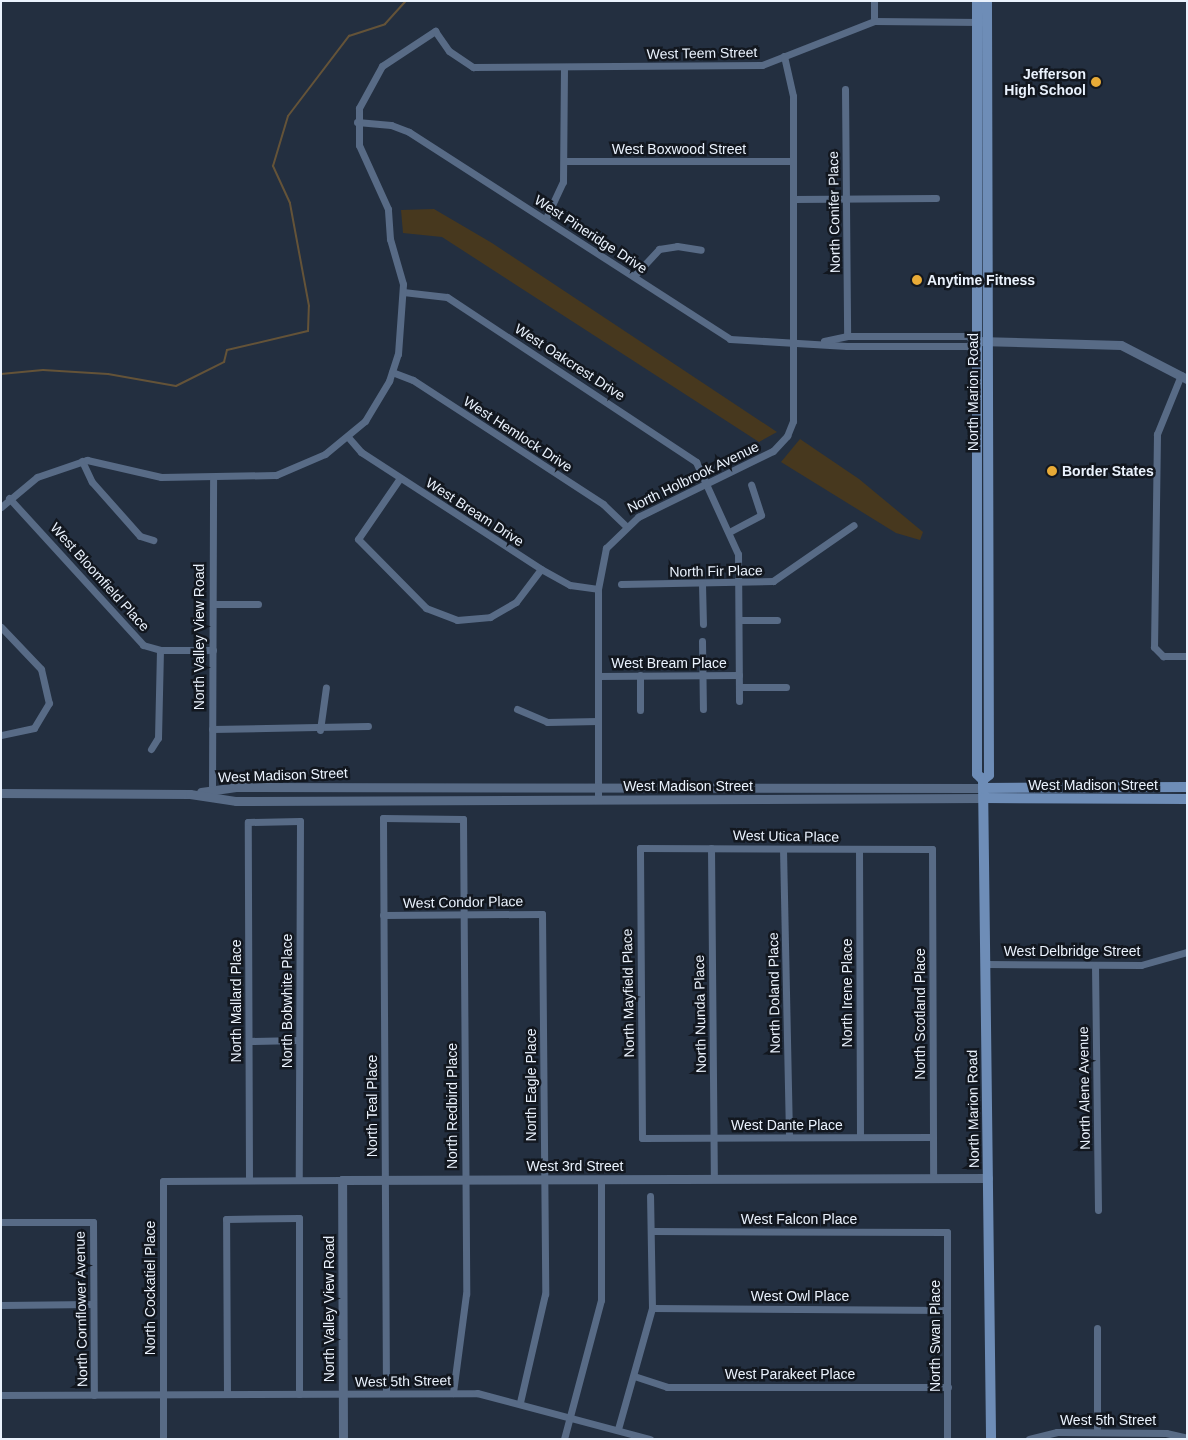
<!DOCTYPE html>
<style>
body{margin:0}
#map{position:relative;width:1188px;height:1440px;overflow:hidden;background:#232f40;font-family:Arial,sans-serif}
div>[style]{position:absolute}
.green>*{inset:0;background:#47381e}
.stream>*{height:2px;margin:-1px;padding:0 1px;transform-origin:1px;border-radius:1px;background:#645338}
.minor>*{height:7px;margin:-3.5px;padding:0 3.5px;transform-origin:3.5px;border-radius:3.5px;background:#586b86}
.tertiary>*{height:9px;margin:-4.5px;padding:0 4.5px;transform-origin:4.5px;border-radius:4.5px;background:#586b86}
.secondary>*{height:10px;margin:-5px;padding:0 5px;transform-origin:5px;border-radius:5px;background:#6e8db7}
.dots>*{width:14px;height:14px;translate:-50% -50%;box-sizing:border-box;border:2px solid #12171f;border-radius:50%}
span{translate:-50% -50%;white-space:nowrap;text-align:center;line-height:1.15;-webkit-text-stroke:5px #12171f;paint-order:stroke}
.street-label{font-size:14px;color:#eaf2fd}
.poi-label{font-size:14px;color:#eaf2fd;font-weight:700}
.right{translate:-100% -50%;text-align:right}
.left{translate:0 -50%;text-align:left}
.frame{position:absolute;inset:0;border:2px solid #eaf2fd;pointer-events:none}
</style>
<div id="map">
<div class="green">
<i style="clip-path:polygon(434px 209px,492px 243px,777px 432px,759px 442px,442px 237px,403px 233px,401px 210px)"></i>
<i style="clip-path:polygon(800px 439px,859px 479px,923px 532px,920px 540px,896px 533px,781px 462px)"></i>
</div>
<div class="stream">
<i style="left:1px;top:374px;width:42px;rotate:-5.4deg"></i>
<i style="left:43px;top:370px;width:65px;rotate:3.5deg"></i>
<i style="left:108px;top:374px;width:69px;rotate:10deg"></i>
<i style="left:176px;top:386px;width:54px;rotate:-26.6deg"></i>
<i style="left:224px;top:362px;width:12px;rotate:-76deg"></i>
<i style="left:227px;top:350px;width:83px;rotate:-13.2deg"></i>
<i style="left:308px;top:331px;width:25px;rotate:-88deg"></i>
<i style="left:309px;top:306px;width:105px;rotate:-100.5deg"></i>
<i style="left:290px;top:203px;width:41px;rotate:-114.7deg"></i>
<i style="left:273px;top:166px;width:52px;rotate:-73.3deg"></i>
<i style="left:288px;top:116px;width:101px;rotate:-52.7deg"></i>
<i style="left:349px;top:36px;width:38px;rotate:-18deg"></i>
<i style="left:385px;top:24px;width:31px;rotate:-48deg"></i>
</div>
<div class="minor">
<i style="left:874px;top:21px;width:20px;rotate:-90deg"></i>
<i style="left:845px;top:89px;width:247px;rotate:89.5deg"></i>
<i style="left:357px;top:122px;width:34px;rotate:5deg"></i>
<i style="left:391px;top:125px;width:19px;rotate:21deg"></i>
<i style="left:409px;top:132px;width:382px;rotate:32.8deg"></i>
<i style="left:730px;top:339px;width:117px;rotate:3.4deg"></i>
<i style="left:847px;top:346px;width:120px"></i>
<i style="left:967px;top:346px;width:12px;rotate:-24deg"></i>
<i style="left:564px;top:161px;width:229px"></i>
<i style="left:793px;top:199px;width:143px;rotate:-0.4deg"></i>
<i style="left:546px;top:218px;width:40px;rotate:-65deg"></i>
<i style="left:563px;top:182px;width:114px;rotate:-89.5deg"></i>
<i style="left:634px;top:276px;width:37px;rotate:-47deg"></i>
<i style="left:659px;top:249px;width:18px;rotate:-9deg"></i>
<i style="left:677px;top:246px;width:24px;rotate:9deg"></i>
<i style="left:403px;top:292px;width:44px;rotate:6.5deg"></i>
<i style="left:447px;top:297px;width:299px;rotate:33.5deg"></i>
<i style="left:696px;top:462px;width:101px;rotate:65.5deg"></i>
<i style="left:738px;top:554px;width:147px;rotate:89.6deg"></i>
<i style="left:824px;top:341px;width:24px;rotate:-12deg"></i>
<i style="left:847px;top:336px;width:121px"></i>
<i style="left:968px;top:336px;width:7px;rotate:45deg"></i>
<i style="left:392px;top:372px;width:22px;rotate:21deg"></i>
<i style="left:413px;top:380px;width:227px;rotate:33.1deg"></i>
<i style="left:603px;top:504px;width:30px;rotate:44deg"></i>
<i style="left:1181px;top:375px;width:64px;rotate:112.1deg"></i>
<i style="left:1157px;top:434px;width:213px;rotate:90.8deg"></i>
<i style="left:1154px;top:647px;width:13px;rotate:45deg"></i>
<i style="left:1163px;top:656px;width:24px"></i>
<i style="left:348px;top:437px;width:20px;rotate:49deg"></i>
<i style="left:361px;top:452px;width:215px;rotate:33deg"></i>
<i style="left:541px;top:569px;width:33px;rotate:29deg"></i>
<i style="left:570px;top:585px;width:28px;rotate:8deg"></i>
<i style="left:82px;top:461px;width:23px;rotate:65deg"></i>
<i style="left:92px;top:482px;width:72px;rotate:48.4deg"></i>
<i style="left:140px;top:536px;width:14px;rotate:17deg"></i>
<i style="left:400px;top:478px;width:74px;rotate:124.5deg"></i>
<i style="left:358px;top:539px;width:97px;rotate:45.4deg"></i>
<i style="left:426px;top:608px;width:33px;rotate:21deg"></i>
<i style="left:457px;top:620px;width:33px;rotate:-5deg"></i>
<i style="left:490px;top:617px;width:30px;rotate:-30deg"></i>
<i style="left:516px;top:602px;width:41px;rotate:-52.9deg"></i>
<i style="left:9px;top:498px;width:199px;rotate:47.6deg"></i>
<i style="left:143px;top:645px;width:18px;rotate:16deg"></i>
<i style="left:160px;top:650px;width:53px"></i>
<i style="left:1px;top:507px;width:47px;rotate:-39.8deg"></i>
<i style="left:37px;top:477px;width:53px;rotate:-18.8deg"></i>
<i style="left:87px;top:460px;width:76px;rotate:12.9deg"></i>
<i style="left:161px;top:477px;width:115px;rotate:-1deg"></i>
<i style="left:276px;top:475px;width:53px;rotate:-23.2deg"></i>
<i style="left:325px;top:454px;width:52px;rotate:-39.5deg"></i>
<i style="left:365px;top:421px;width:47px;rotate:-59deg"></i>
<i style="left:389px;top:381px;width:28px;rotate:-72deg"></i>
<i style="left:398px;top:354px;width:70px;rotate:-85.9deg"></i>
<i style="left:403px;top:284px;width:47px;rotate:-106.1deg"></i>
<i style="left:390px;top:239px;width:30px;rotate:-94deg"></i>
<i style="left:388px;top:209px;width:70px;rotate:-114.4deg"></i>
<i style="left:359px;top:145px;width:37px;rotate:-90deg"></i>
<i style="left:359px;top:108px;width:48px;rotate:-61.3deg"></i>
<i style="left:382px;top:66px;width:64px;rotate:-33.4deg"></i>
<i style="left:435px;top:31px;width:24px;rotate:55deg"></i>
<i style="left:449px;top:51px;width:29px;rotate:34deg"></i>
<i style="left:473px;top:67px;width:289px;rotate:-0.4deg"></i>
<i style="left:762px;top:65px;width:120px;rotate:-21.4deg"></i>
<i style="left:874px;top:21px;width:107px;rotate:0.5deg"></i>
<i style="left:731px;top:531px;width:34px;rotate:-28deg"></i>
<i style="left:761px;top:515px;width:32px;rotate:-108deg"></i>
<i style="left:621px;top:584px;width:152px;rotate:-1.1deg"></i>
<i style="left:773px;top:581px;width:98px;rotate:-34.7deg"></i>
<i style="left:702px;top:584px;width:40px;rotate:88.6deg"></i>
<i style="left:213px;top:604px;width:45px"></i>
<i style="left:739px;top:620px;width:38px"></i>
<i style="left:1px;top:627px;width:58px;rotate:46.4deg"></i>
<i style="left:41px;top:669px;width:35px;rotate:77deg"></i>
<i style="left:49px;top:703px;width:29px;rotate:121deg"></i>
<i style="left:34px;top:728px;width:34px;rotate:168deg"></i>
<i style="left:702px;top:641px;width:68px;rotate:89.2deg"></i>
<i style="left:640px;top:675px;width:35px;rotate:90deg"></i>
<i style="left:598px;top:676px;width:141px;rotate:-0.4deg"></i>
<i style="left:739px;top:687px;width:47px"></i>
<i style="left:517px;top:709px;width:33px;rotate:23deg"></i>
<i style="left:547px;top:722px;width:51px;rotate:-1.1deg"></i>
<i style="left:212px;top:729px;width:156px;rotate:-1.1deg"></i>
<i style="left:320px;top:730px;width:43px;rotate:-82.1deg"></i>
<i style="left:151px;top:749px;width:13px;rotate:-58deg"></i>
<i style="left:158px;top:738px;width:88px;rotate:-88.7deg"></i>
<i style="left:212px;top:794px;width:317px;rotate:-89.8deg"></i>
<i style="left:598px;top:800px;width:211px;rotate:-90deg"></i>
<i style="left:598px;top:589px;width:42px;rotate:-79deg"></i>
<i style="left:606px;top:548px;width:45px;rotate:-44.1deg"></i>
<i style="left:638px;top:517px;width:150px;rotate:-26.1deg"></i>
<i style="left:773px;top:451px;width:21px;rotate:-47deg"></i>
<i style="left:787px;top:436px;width:16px;rotate:-68deg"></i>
<i style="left:793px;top:421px;width:325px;rotate:-90deg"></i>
<i style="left:793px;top:96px;width:41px;rotate:-102.7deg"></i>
<i style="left:711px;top:848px;width:331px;rotate:89.5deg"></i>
<i style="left:783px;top:849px;width:288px;rotate:88.8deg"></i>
<i style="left:859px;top:849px;width:288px;rotate:89.8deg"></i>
<i style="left:383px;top:915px;width:159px;rotate:-0.4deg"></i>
<i style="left:542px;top:914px;width:380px;rotate:89.5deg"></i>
<i style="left:545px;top:1294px;width:111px;rotate:103deg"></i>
<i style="left:986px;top:964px;width:155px;rotate:0.4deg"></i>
<i style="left:1141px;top:965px;width:48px;rotate:-15.8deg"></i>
<i style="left:1095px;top:965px;width:245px;rotate:89.3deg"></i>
<i style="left:249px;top:1041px;width:50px;rotate:-1.1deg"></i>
<i style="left:933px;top:1137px;width:291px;rotate:179.8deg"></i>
<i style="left:642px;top:1138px;width:290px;rotate:-90.4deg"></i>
<i style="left:640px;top:848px;width:292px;rotate:0.2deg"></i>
<i style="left:932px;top:849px;width:329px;rotate:89.8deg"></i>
<i style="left:249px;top:1180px;width:358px;rotate:-90.2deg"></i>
<i style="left:248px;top:822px;width:52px;rotate:-1.1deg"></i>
<i style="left:300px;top:821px;width:359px;rotate:90.2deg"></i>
<i style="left:1px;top:1222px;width:92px"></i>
<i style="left:93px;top:1222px;width:173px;rotate:89.7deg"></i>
<i style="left:652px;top:1231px;width:295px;rotate:0.2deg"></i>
<i style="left:947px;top:1232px;width:207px;rotate:90deg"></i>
<i style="left:1px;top:1305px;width:92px;rotate:-0.6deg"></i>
<i style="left:652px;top:1308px;width:295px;rotate:0.4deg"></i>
<i style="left:634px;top:1376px;width:35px;rotate:18deg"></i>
<i style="left:667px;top:1387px;width:281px"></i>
<i style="left:386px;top:1393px;width:575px;rotate:-90.3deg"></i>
<i style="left:383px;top:818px;width:80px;rotate:0.7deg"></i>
<i style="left:463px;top:819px;width:475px;rotate:89.6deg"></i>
<i style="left:466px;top:1294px;width:100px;rotate:97.5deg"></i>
<i style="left:227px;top:1394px;width:175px;rotate:-90.3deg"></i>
<i style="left:226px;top:1219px;width:73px;rotate:-0.8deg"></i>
<i style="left:299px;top:1218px;width:176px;rotate:90deg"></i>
<i style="left:1px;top:1395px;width:476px;rotate:-0.2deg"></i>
<i style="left:477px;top:1393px;width:179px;rotate:14.9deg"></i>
<i style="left:618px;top:1429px;width:126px;rotate:-74.3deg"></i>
<i style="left:652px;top:1308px;width:112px;rotate:-91deg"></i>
<i style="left:1097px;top:1432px;width:104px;rotate:-90deg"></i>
<i style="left:163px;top:1439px;width:258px;rotate:-90deg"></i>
<i style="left:163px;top:1181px;width:179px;rotate:-0.3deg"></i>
<i style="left:564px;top:1439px;width:144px;rotate:-75.1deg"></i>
<i style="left:601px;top:1300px;width:121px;rotate:-90deg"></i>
<i style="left:1029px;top:1439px;width:29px;rotate:-14deg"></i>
<i style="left:1057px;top:1432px;width:109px;rotate:0.5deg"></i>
<i style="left:1166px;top:1433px;width:22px;rotate:13deg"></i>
</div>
<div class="tertiary">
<i style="left:978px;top:341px;width:143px;rotate:1.6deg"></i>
<i style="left:1121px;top:345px;width:74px;rotate:27.3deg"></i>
<i style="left:201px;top:792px;width:35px;rotate:-8deg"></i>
<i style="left:236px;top:787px;width:747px;rotate:0.08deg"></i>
<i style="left:1px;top:793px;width:189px;rotate:0.3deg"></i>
<i style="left:190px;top:794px;width:47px;rotate:8.7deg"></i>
<i style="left:236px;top:801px;width:748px;rotate:-0.23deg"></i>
<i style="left:343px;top:1439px;width:259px;rotate:-90.2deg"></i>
<i style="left:342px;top:1180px;width:646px;rotate:-0.18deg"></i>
</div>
<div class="secondary">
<i style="left:977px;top:1px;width:773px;rotate:90deg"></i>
<i style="left:977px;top:774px;width:8px;rotate:45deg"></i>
<i style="left:983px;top:780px;width:659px;rotate:89.3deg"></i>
<i style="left:983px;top:780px;width:8px;rotate:-40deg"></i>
<i style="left:989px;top:775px;width:774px;rotate:-90.15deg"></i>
<i style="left:983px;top:788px;width:204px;rotate:-0.3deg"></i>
<i style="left:984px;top:798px;width:203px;rotate:0.3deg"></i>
</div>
<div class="dots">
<i style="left:1096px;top:82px;background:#e8ab37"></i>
<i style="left:917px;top:280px;background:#e8ab37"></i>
<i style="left:1052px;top:471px;background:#e8ab37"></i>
</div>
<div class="street-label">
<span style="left:702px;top:53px;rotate:-1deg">West Teem Street</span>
<span style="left:679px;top:149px">West Boxwood Street</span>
<span style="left:834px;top:212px;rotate:-91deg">North Conifer Place</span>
<span style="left:591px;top:234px;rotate:33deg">West Pineridge Drive</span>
<span style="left:570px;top:362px;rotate:33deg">West Oakcrest Drive</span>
<span style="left:973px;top:392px;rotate:-90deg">North Marion Road</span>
<span style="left:518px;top:434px;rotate:33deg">West Hemlock Drive</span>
<span style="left:693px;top:477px;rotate:-26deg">North Holbrook Avenue</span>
<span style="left:475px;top:512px;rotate:33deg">West Bream Drive</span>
<span style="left:716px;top:571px;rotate:-1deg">North Fir Place</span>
<span style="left:100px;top:577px;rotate:48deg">West Bloomfield Place</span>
<span style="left:199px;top:637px;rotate:-90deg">North Valley View Road</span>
<span style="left:669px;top:663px">West Bream Place</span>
<span style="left:283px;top:775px;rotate:-2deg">West Madison Street</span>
<span style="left:1093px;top:785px">West Madison Street</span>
<span style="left:688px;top:786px">West Madison Street</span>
<span style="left:786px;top:836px;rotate:1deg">West Utica Place</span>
<span style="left:463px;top:902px;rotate:-1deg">West Condor Place</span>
<span style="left:1072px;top:951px">West Delbridge Street</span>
<span style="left:628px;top:993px;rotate:-91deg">North Mayfield Place</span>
<span style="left:774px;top:993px;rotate:-91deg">North Doland Place</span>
<span style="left:847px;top:993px;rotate:-90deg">North Irene Place</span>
<span style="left:236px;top:1001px;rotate:-90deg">North Mallard Place</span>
<span style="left:287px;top:1001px;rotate:-90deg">North Bobwhite Place</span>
<span style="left:700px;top:1014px;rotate:-91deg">North Nunda Place</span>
<span style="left:920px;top:1014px;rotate:-90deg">North Scotland Place</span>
<span style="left:531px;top:1085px;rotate:-90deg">North Eagle Place</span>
<span style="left:1084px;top:1088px;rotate:-91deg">North Alene Avenue</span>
<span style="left:372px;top:1106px;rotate:-90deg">North Teal Place</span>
<span style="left:452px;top:1106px;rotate:-90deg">North Redbird Place</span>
<span style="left:973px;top:1109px;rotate:-91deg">North Marion Road</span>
<span style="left:787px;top:1125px">West Dante Place</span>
<span style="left:575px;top:1166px">West 3rd Street</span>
<span style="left:799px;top:1219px">West Falcon Place</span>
<span style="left:150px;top:1288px;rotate:-90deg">North Cockatiel Place</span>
<span style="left:800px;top:1296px">West Owl Place</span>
<span style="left:81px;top:1309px;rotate:-91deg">North Cornflower Avenue</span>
<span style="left:329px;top:1309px;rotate:-90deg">North Valley View Road</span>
<span style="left:935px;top:1336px;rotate:-90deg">North Swan Place</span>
<span style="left:790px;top:1374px">West Parakeet Place</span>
<span style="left:403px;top:1381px;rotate:-1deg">West 5th Street</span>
<span style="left:1108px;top:1420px">West 5th Street</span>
</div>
<div class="poi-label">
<span class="right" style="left:1086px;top:82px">Jefferson<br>High School</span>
<span class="left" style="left:927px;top:280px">Anytime Fitness</span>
<span class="left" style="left:1062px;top:471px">Border States</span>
</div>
<div class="frame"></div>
</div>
